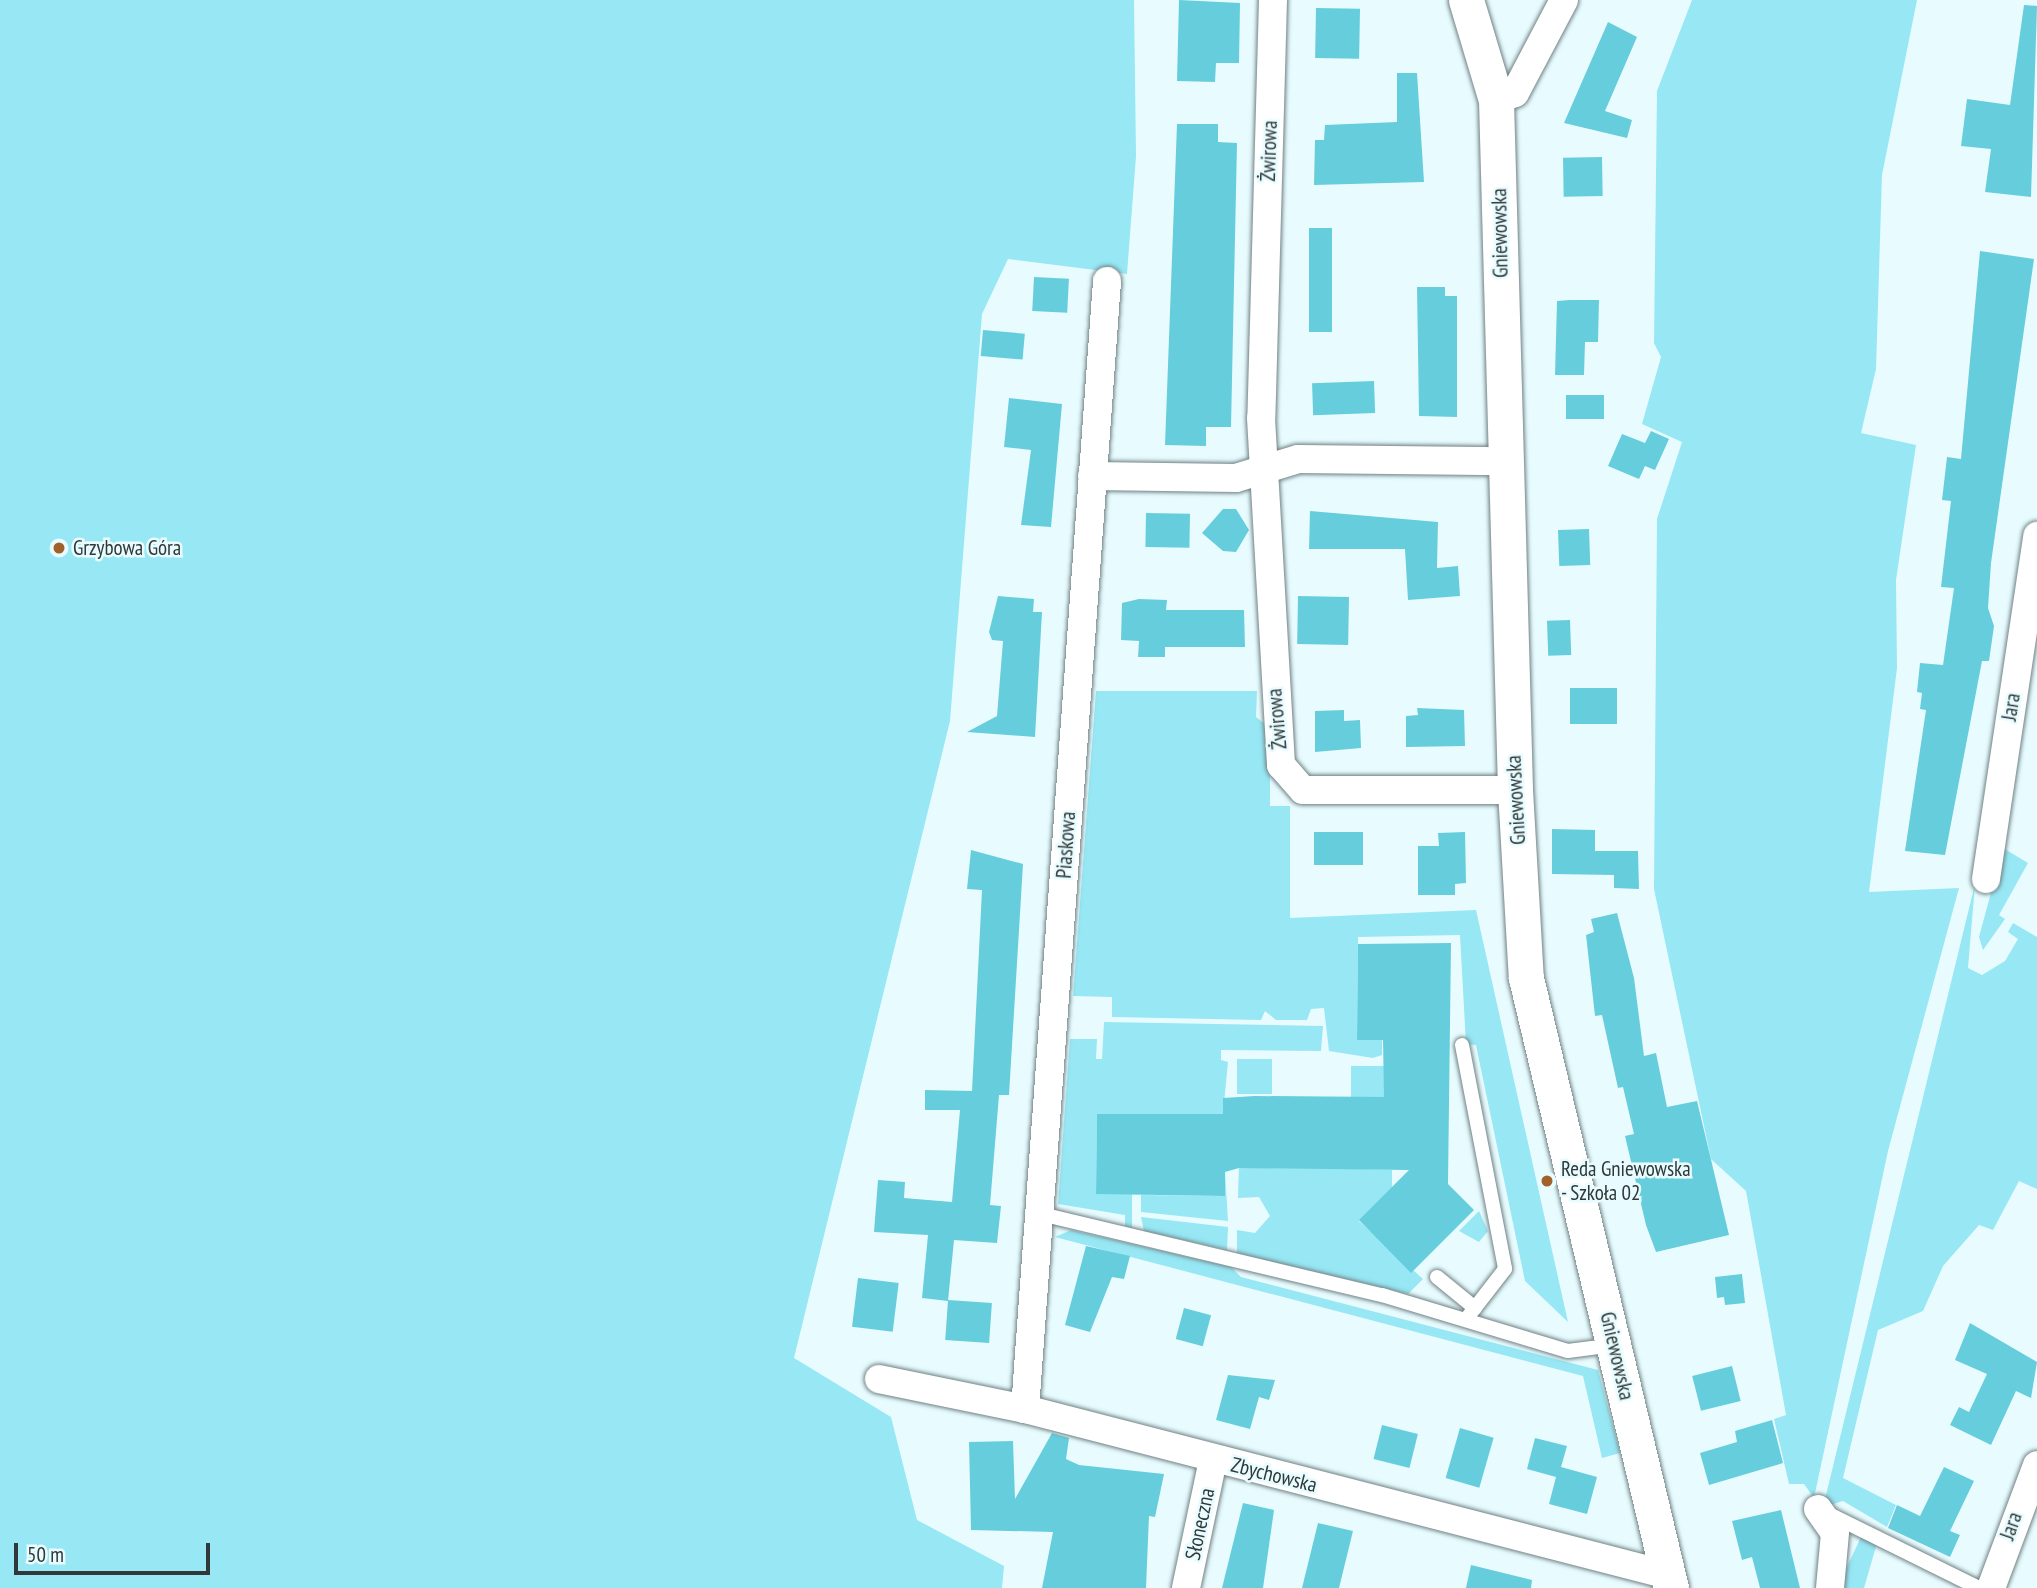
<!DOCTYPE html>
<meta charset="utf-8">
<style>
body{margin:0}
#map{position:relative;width:2037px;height:1588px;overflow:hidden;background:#e8fcff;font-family:"PT Sans Narrow",sans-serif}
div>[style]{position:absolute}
.green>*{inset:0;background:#97e7f4;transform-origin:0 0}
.building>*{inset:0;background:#66cddc;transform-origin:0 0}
.roads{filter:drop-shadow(0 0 2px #708184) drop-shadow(0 0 2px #708184)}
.service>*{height:14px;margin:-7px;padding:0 7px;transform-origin:7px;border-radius:7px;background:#fff}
.minor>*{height:28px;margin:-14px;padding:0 14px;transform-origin:14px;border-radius:14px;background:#fff}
.tertiary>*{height:35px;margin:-17.5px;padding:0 17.5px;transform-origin:17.5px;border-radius:17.5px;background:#fff}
.dots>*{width:19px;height:19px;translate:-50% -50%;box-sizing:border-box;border:4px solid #e8fcff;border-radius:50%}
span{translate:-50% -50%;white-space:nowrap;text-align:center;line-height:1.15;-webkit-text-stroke:5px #e8fcff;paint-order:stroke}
.street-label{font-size:21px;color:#303839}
.poi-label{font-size:21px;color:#303839}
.left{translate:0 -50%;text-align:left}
.scale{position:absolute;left:14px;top:1543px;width:196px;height:32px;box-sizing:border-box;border:4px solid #303839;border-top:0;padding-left:9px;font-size:21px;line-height:24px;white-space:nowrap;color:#303839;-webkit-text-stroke:5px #e8fcff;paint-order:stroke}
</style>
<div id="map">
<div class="green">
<i style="clip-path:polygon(0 0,1134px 0,1136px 156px,1127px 274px,1008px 259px,982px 314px,950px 721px,794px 1358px,891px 1417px,917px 1520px,1004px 1566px,1002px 1588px,0 1588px)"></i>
<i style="clip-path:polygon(1692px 0,1917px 0,1882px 175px,1876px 369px,1861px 433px,1916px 445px,1896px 580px,1897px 668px,1869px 892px,1959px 888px,1888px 1151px,1814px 1498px,1804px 1484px,1789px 1484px,1774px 1419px,1786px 1415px,1746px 1191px,1711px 1159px,1654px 889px,1657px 519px,1682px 442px,1642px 424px,1661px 357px,1654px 343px,1657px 91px)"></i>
<i style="clip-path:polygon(1096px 691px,1257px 691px,1256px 717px,1270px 728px,1270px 806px,1290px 806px,1290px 918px,1476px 910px,1568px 1322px,1525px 1281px,1476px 1045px,1466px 1044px,1460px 935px,1358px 937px,1357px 1039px,1382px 1040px,1382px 1055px,1373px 1058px,1329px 1051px,1324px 1008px,1311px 1009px,1307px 1020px,1276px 1020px,1265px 1011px,1261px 1020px,1112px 1017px,1112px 997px,1073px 996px)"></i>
<i style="clip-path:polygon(2003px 848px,2028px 863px,1999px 915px,2005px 919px,1983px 950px,1979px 937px)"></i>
<i style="clip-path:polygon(1975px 884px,1968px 968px,1982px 975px,2005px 961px,2018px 939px,2008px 932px,2013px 923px,2037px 937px,2037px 1189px,2019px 1181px,1993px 1230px,1979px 1225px,1943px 1266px,1923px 1311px,1878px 1330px,1843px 1478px,1896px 1505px,1887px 1527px,1843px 1501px,1827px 1506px,1825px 1499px)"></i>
<i style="clip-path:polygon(1104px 1022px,1323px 1026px,1321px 1051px,1221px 1050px,1221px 1060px,1228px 1062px,1223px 1114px,1097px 1114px,1096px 1194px,1132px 1194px,1132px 1228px,1125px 1226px,1125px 1215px,1058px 1204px,1070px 1039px,1097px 1039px,1096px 1059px,1102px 1059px)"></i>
<i style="left:1237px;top:1059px;width:35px;height:35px"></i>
<i style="left:1393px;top:1066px;width:31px;height:42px;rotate:90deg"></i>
<i style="clip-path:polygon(1239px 1165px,1392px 1170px,1392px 1188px,1359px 1221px,1423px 1279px,1408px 1294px,1237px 1253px,1237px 1230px,1255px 1233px,1270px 1216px,1259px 1197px,1238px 1198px)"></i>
<i style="clip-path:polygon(1225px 1172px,1228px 1221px,1141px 1212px,1141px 1195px,1225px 1196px)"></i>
<i style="clip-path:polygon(1479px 1211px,1488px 1231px,1479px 1242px,1459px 1231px)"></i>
<i style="clip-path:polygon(1141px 1217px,1228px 1227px,1227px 1250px,1144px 1231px)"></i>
<i style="clip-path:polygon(1071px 1230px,1231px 1267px,1241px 1277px,1598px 1370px,1620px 1453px,1602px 1458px,1583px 1376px,1055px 1237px)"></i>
<i style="clip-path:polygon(1861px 1537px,1877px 1543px,1864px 1588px,1837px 1588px)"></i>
</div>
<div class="building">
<i style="clip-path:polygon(1179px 0,1240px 3px,1239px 63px,1216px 63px,1215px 82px,1177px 81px)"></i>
<i style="clip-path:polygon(2024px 5px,2037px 6px,2031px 197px,1985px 192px,1991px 149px,1961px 146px,1967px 99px,2010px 105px)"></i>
<i style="left:1316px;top:8px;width:44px;height:50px;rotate:1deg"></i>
<i style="clip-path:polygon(1608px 22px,1637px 37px,1605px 111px,1632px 120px,1627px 138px,1564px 123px)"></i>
<i style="clip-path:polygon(1397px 73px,1417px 73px,1424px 182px,1314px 185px,1315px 140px,1324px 140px,1325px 125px,1397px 122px)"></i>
<i style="clip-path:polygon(1177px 124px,1218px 124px,1218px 142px,1237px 143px,1231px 427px,1206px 427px,1206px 446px,1165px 445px)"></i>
<i style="left:1602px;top:157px;width:39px;height:39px;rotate:89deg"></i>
<i style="left:1309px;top:228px;width:23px;height:104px"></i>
<i style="clip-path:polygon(1980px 251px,2034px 259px,1991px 563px,1988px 608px,1994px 626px,1989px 661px,1982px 661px,1945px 855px,1905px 851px,1926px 710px,1920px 709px,1922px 693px,1917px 692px,1920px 663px,1943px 665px,1954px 588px,1941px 587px,1951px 501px,1942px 500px,1947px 457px,1961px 459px)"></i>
<i style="left:1034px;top:277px;width:35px;height:34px;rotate:3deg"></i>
<i style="clip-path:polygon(1417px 287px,1445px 287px,1445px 296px,1457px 296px,1457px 417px,1419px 416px)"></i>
<i style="clip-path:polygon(1570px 300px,1599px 300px,1598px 342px,1585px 342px,1584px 375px,1555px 375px,1557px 301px)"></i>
<i style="left:983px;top:330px;width:42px;height:26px;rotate:5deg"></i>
<i style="left:1374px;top:381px;width:32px;height:62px;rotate:88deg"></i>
<i style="left:1604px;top:395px;width:24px;height:38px;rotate:90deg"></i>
<i style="clip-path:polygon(1009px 398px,1062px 404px,1051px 527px,1021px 525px,1031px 450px,1004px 447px)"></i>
<i style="clip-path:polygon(1651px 431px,1669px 439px,1655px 470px,1645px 466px,1639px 479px,1608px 466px,1622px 434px,1645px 443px)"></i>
<i style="clip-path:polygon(1223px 509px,1236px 509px,1249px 530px,1236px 552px,1223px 551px,1202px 533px)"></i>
<i style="clip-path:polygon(1310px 511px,1438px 522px,1437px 568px,1458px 566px,1460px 596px,1408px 600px,1405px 549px,1309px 549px)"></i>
<i style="left:1146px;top:513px;width:44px;height:34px;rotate:1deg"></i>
<i style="left:1589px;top:529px;width:36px;height:31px;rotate:88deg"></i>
<i style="clip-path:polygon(998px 596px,1034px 599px,1033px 612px,1042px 612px,1035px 737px,967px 732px,997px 716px,1003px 641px,992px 640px,989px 632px)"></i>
<i style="left:1298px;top:596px;width:51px;height:48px;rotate:1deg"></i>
<i style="clip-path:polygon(1139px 599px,1167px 600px,1166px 610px,1244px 610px,1245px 647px,1165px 647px,1165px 657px,1138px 657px,1139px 641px,1121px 640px,1122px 603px)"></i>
<i style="left:1570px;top:620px;width:35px;height:23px;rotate:88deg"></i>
<i style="left:1570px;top:688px;width:47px;height:36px"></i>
<i style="clip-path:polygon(1417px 708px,1464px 710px,1465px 746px,1406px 747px,1406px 716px,1418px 715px)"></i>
<i style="clip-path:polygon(1344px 710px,1344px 721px,1360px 720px,1361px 748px,1315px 752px,1315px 711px)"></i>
<i style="clip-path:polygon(1552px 829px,1595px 830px,1595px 851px,1638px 851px,1639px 889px,1614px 888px,1614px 875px,1552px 874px)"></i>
<i style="left:1314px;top:832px;width:49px;height:33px"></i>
<i style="clip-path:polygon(1465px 832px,1466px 883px,1455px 884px,1455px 895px,1418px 895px,1418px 846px,1439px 846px,1438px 833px)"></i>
<i style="clip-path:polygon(971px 850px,1023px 864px,1009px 1095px,999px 1095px,990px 1205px,1001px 1206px,997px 1243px,954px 1240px,948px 1301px,922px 1298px,928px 1235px,874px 1232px,878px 1180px,905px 1182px,904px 1198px,952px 1202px,960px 1110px,925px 1110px,925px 1090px,972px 1091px,982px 890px,967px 889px)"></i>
<i style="clip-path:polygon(1617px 913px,1634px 978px,1644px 1056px,1656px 1053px,1667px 1107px,1697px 1101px,1729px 1235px,1656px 1252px,1646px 1225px,1625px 1136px,1634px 1134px,1623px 1087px,1618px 1088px,1602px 1015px,1595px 1016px,1586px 935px,1594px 932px,1591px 919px)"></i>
<i style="clip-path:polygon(1451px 943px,1448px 1184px,1474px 1210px,1411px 1273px,1359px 1220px,1409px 1170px,1239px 1168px,1225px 1172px,1225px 1196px,1096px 1194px,1097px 1114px,1223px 1114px,1223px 1098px,1255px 1096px,1384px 1097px,1383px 1040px,1357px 1040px,1358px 944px)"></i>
<i style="clip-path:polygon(1086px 1246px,1130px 1256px,1124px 1279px,1112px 1277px,1090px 1332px,1065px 1325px)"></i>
<i style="clip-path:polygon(1742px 1274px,1745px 1303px,1725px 1305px,1724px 1297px,1717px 1298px,1715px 1277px)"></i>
<i style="left:858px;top:1278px;width:41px;height:49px;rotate:7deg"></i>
<i style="left:948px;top:1300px;width:44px;height:40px;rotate:4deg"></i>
<i style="left:1184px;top:1308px;width:28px;height:32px;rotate:15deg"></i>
<i style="clip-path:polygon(1970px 1323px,2037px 1362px,2031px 1398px,2016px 1391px,1991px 1445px,1950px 1425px,1959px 1407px,1969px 1412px,1987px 1374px,1955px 1360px)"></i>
<i style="left:1732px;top:1366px;width:36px;height:41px;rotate:76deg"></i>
<i style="clip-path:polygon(1228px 1375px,1275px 1380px,1269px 1400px,1259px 1397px,1250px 1429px,1216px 1420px)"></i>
<i style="clip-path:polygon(1772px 1420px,1783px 1463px,1709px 1485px,1700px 1453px,1737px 1442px,1735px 1431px)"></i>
<i style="left:1382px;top:1425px;width:37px;height:35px;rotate:14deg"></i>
<i style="left:1460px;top:1428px;width:35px;height:52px;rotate:16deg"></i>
<i style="clip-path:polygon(1052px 1433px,1069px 1438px,1066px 1459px,1079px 1465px,1164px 1474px,1155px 1517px,1149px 1516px,1146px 1588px,1042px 1588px,1053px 1532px,971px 1530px,969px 1442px,1013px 1441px,1015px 1499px)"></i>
<i style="clip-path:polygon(1535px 1438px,1567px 1446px,1561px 1467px,1597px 1477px,1587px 1514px,1549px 1504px,1556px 1477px,1527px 1469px)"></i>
<i style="clip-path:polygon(1944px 1467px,1974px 1481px,1950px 1531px,1960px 1535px,1950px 1557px,1888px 1528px,1897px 1505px,1920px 1516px)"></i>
<i style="clip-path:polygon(1243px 1503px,1274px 1510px,1263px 1588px,1222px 1588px)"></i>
<i style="clip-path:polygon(1781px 1510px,1800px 1588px,1760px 1588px,1752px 1557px,1742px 1560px,1732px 1521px)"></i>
<i style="clip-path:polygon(1318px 1523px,1353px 1531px,1339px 1588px,1302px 1588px)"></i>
<i style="clip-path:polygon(1471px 1565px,1532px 1580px,1531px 1588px,1466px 1588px)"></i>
</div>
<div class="roads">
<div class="service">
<i style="left:1462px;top:1045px;width:228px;rotate:79.1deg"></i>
<i style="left:1505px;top:1269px;width:62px;rotate:127.8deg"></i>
<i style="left:1041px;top:1214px;width:350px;rotate:13.4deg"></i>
<i style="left:1382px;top:1295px;width:194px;rotate:16.8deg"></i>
<i style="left:1568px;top:1351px;width:46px;rotate:-7.4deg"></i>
<i style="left:1437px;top:1277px;width:49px;rotate:39.2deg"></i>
<i style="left:1827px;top:1513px;width:169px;rotate:26.3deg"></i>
</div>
<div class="minor">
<i style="left:1273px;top:0;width:418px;rotate:91.6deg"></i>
<i style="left:1261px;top:418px;width:348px;rotate:86.7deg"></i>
<i style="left:1281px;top:765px;width:33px;rotate:49deg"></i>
<i style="left:1303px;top:790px;width:212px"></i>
<i style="left:1496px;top:100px;width:20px;rotate:-20deg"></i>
<i style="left:1515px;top:93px;width:105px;rotate:-62.2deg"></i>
<i style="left:1092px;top:476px;width:144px;rotate:0.8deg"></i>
<i style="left:1236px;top:478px;width:65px;rotate:-17deg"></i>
<i style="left:1298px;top:459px;width:207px;rotate:0.6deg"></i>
<i style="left:1986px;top:879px;width:347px;rotate:-81.5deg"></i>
<i style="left:879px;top:1379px;width:149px;rotate:11.6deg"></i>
<i style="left:1025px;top:1409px;width:664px;rotate:14.48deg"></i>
<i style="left:1025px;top:1409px;width:1131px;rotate:-85.84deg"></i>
<i style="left:1818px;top:1509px;width:29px;rotate:55deg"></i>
<i style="left:1835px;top:1533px;width:55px;rotate:95.2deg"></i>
<i style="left:1186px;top:1588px;width:131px;rotate:-78.1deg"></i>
<i style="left:1991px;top:1588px;width:131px;rotate:-69.5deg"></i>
</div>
<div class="tertiary">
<i style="left:1466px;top:0;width:104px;rotate:73.3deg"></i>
<i style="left:1496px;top:100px;width:690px;rotate:88.42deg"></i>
<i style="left:1515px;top:790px;width:188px;rotate:86.7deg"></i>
<i style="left:1526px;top:978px;width:627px;rotate:76.63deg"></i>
</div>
</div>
<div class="dots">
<i style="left:59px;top:548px;background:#a1612a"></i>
<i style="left:1547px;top:1181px;background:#a1612a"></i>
</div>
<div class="street-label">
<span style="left:1269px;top:151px;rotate:-88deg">Żwirowa</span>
<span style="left:1500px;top:233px;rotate:-91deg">Gniewowska</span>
<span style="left:2011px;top:707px;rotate:-81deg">Jara</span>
<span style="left:1277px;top:719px;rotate:-95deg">Żwirowa</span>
<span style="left:1516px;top:800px;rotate:-93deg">Gniewowska</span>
<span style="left:1066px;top:845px;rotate:-86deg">Piaskowa</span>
<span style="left:1617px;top:1356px;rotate:77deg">Gniewowska</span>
<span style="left:1274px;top:1475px;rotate:14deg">Zbychowska</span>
<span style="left:1200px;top:1524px;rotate:-78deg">Słoneczna</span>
<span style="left:2011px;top:1526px;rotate:-71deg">Jara</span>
</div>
<div class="poi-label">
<span class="left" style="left:73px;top:548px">Grzybowa Góra</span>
<span class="left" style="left:1561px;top:1181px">Reda Gniewowska<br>- Szkoła 02</span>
</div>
<div class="scale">50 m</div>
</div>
